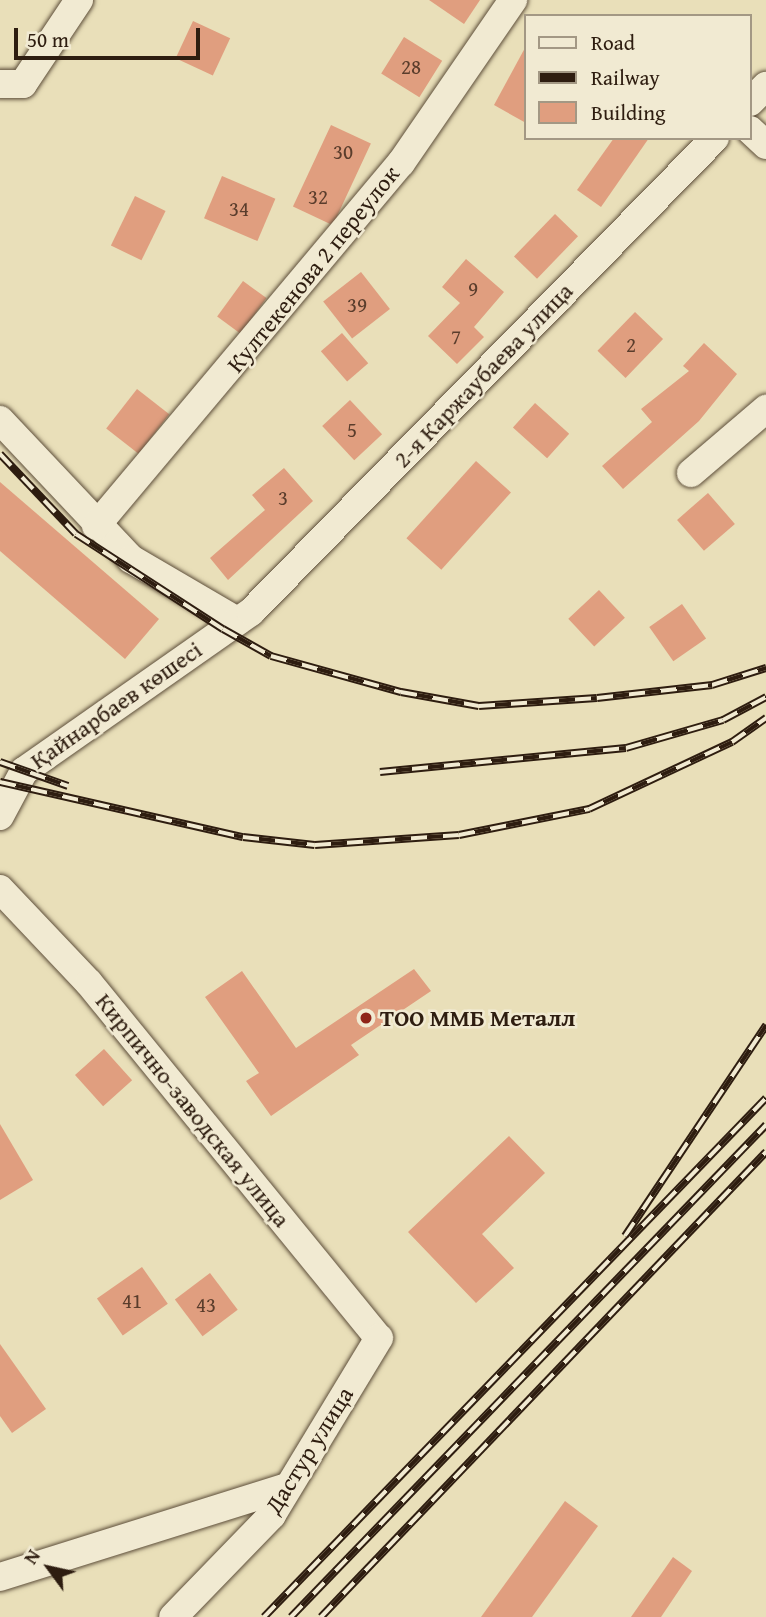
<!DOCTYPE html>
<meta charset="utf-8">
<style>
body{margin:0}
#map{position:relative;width:766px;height:1617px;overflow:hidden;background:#e9dfb9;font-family:"Gentium Book Plus",serif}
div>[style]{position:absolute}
.building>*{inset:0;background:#e09e7f;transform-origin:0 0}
.roads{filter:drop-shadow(0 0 2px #5d4e3a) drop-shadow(0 0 2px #5d4e3a)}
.minor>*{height:28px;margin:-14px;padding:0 14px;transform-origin:14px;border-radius:14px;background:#f1ead2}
.rail>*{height:8px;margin-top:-4px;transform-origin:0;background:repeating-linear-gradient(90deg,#f1ead2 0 16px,#2e1d10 0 32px);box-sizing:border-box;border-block:2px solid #2e1d10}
.dots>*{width:19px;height:19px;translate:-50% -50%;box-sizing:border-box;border:4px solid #f1ead2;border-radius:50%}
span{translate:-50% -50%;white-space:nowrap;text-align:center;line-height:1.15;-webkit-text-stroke:5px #f1ead2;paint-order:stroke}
.number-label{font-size:21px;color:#5a3d2c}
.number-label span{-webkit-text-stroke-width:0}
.street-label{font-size:24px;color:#2e1d10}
.poi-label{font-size:24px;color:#2e1d10;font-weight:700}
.left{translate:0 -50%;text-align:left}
.legend{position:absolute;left:524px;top:14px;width:228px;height:126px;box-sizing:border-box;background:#f1ead2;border:2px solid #a39884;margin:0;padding:9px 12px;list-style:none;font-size:21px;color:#2e1d10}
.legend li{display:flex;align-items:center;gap:14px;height:35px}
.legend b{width:35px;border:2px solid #a39884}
.north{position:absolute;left:14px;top:1533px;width:70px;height:70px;-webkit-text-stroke:5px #f1ead2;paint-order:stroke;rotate:303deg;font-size:19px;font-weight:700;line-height:28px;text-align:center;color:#2e1d10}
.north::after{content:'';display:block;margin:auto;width:24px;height:32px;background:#2e1d10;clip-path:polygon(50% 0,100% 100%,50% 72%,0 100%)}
.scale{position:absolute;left:14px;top:28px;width:186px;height:32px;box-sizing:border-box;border:4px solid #2e1d10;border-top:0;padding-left:9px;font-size:21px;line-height:24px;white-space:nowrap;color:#2e1d10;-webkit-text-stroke:5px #f1ead2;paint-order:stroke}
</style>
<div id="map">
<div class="building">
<i style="clip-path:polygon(429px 0,480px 0,464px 24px)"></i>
<i style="left:193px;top:21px;width:41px;height:41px;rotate:25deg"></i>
<i style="left:404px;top:37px;width:45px;height:43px;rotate:32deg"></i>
<i style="clip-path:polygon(526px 46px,526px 123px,494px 105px)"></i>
<i style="left:331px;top:125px;width:44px;height:90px;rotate:25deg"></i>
<i style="clip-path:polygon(614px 138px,649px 138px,601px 207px,577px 190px)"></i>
<i style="left:222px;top:176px;width:58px;height:46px;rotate:23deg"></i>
<i style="left:135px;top:196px;width:34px;height:55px;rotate:26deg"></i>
<i style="left:555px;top:214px;width:32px;height:59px;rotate:44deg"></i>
<i style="clip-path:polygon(466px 259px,504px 292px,474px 327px,484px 337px,457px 364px,428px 336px,460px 303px,442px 287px)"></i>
<i style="left:361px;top:272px;width:47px;height:48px;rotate:52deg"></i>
<i style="left:243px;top:281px;width:29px;height:44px;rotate:36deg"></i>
<i style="left:635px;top:312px;width:39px;height:54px;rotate:44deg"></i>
<i style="left:342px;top:333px;width:40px;height:28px;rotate:49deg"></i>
<i style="clip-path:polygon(704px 343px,737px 374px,699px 421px,623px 489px,602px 466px,652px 422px,641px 409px,689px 371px,683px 366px)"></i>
<i style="left:137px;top:389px;width:41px;height:50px;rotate:38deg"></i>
<i style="left:350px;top:400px;width:47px;height:38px;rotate:47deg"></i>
<i style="left:535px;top:403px;width:46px;height:33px;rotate:42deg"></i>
<i style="left:476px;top:461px;width:47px;height:104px;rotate:42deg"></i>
<i style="clip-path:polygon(284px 468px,313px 501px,228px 580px,210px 558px,265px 510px,252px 495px)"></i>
<i style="clip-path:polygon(0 482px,159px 619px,125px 659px,0 551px)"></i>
<i style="left:708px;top:493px;width:41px;height:41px;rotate:49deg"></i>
<i style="left:599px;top:590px;width:38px;height:42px;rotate:47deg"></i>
<i style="left:682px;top:604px;width:42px;height:40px;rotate:55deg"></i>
<i style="clip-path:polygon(414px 969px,431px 991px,351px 1045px,359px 1055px,271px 1116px,246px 1081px,259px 1073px,205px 997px,242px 971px,296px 1048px)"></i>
<i style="left:104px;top:1049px;width:42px;height:39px;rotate:48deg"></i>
<i style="clip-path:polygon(0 1124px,33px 1180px,0 1200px)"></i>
<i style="clip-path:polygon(509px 1136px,545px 1173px,482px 1234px,514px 1268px,476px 1303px,408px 1232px)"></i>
<i style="left:142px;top:1267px;width:45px;height:55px;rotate:55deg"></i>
<i style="left:210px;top:1273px;width:46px;height:44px;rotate:53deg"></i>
<i style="clip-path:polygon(0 1344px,46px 1409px,12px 1433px,0 1416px)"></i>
<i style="clip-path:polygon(565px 1501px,598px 1526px,532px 1617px,481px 1617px)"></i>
<i style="clip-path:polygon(673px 1557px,692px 1571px,661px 1617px,631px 1617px)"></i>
</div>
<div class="roads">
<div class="minor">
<i style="left:0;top:84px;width:23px"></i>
<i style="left:23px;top:84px;width:101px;rotate:-56.3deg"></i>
<i style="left:750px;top:102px;width:23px;rotate:-45deg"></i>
<i style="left:750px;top:130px;width:22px;rotate:43deg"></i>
<i style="left:0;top:420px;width:191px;rotate:46.7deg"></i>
<i style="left:131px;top:559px;width:123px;rotate:30.3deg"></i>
<i style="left:691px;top:473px;width:99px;rotate:-40.5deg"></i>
<i style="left:96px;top:526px;width:474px;rotate:-50deg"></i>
<i style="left:401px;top:163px;width:198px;rotate:-55.5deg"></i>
<i style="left:0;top:816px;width:51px;rotate:-61.9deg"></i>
<i style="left:24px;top:771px;width:277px;rotate:-35deg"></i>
<i style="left:251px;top:612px;width:663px;rotate:-45.61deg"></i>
<i style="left:0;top:889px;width:129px;rotate:46.6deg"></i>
<i style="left:89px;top:983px;width:458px;rotate:50.8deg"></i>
<i style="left:379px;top:1338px;width:207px;rotate:121.2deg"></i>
<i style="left:272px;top:1515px;width:142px;rotate:134.1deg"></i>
<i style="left:0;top:1577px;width:302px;rotate:-17.4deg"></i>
</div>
</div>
<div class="rail">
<i style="left:0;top:454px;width:110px;rotate:46.5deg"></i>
<i style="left:76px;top:534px;width:175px;rotate:32.9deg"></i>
<i style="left:223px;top:629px;width:55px;rotate:29.4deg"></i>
<i style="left:271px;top:656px;width:135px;rotate:15.5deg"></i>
<i style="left:401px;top:692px;width:79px;rotate:10.2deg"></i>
<i style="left:479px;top:706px;width:118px;rotate:-3.9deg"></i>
<i style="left:597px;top:698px;width:116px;rotate:-6.4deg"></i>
<i style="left:712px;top:685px;width:57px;rotate:-17.5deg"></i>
<i style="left:0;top:762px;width:72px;rotate:19.4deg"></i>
<i style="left:380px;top:772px;width:247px;rotate:-5.6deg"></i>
<i style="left:626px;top:748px;width:101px;rotate:-16.1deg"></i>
<i style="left:723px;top:720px;width:49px;rotate:-28.1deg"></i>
<i style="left:0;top:782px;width:249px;rotate:12.8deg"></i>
<i style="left:243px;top:837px;width:72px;rotate:6.3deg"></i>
<i style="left:315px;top:845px;width:144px;rotate:-4deg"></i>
<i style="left:459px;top:835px;width:133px;rotate:-11.3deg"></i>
<i style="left:589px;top:809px;width:158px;rotate:-25.1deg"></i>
<i style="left:732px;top:742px;width:42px;rotate:-35.2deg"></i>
<i style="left:625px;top:1236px;width:254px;rotate:-56.2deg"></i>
<i style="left:264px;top:1617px;width:722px;rotate:-45.95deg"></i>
<i style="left:291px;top:1617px;width:684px;rotate:-46.01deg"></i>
<i style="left:321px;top:1617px;width:644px;rotate:-46.26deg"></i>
</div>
<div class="dots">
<i style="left:366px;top:1018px;background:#8f2418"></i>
</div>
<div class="number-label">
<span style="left:411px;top:67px">28</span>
<span style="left:343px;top:152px">30</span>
<span style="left:318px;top:197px">32</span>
<span style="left:239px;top:209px">34</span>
<span style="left:473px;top:289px">9</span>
<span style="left:357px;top:305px">39</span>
<span style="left:456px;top:337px">7</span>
<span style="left:631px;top:345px">2</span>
<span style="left:352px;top:430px">5</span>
<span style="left:283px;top:498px">3</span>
<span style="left:132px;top:1301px">41</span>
<span style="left:206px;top:1305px">43</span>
</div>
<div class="street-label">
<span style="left:313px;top:269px;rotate:-51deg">Култекенова 2 переулок</span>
<span style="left:483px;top:375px;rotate:-46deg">2-я Каржаубаева улица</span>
<span style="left:116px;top:705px;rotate:-35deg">Қайнарбаев көшесі</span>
<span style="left:193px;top:1110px;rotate:51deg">Кирпично-заводская улица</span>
<span style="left:309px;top:1450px;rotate:-58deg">Дастур улица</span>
</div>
<div class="poi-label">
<span class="left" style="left:380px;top:1018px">ТОО ММБ Металл</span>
</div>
<ul class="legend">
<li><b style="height:9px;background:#f1ead2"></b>Road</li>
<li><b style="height:9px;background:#2e1d10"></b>Railway</li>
<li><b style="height:19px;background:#e09e7f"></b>Building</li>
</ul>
<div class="north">N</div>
<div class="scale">50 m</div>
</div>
